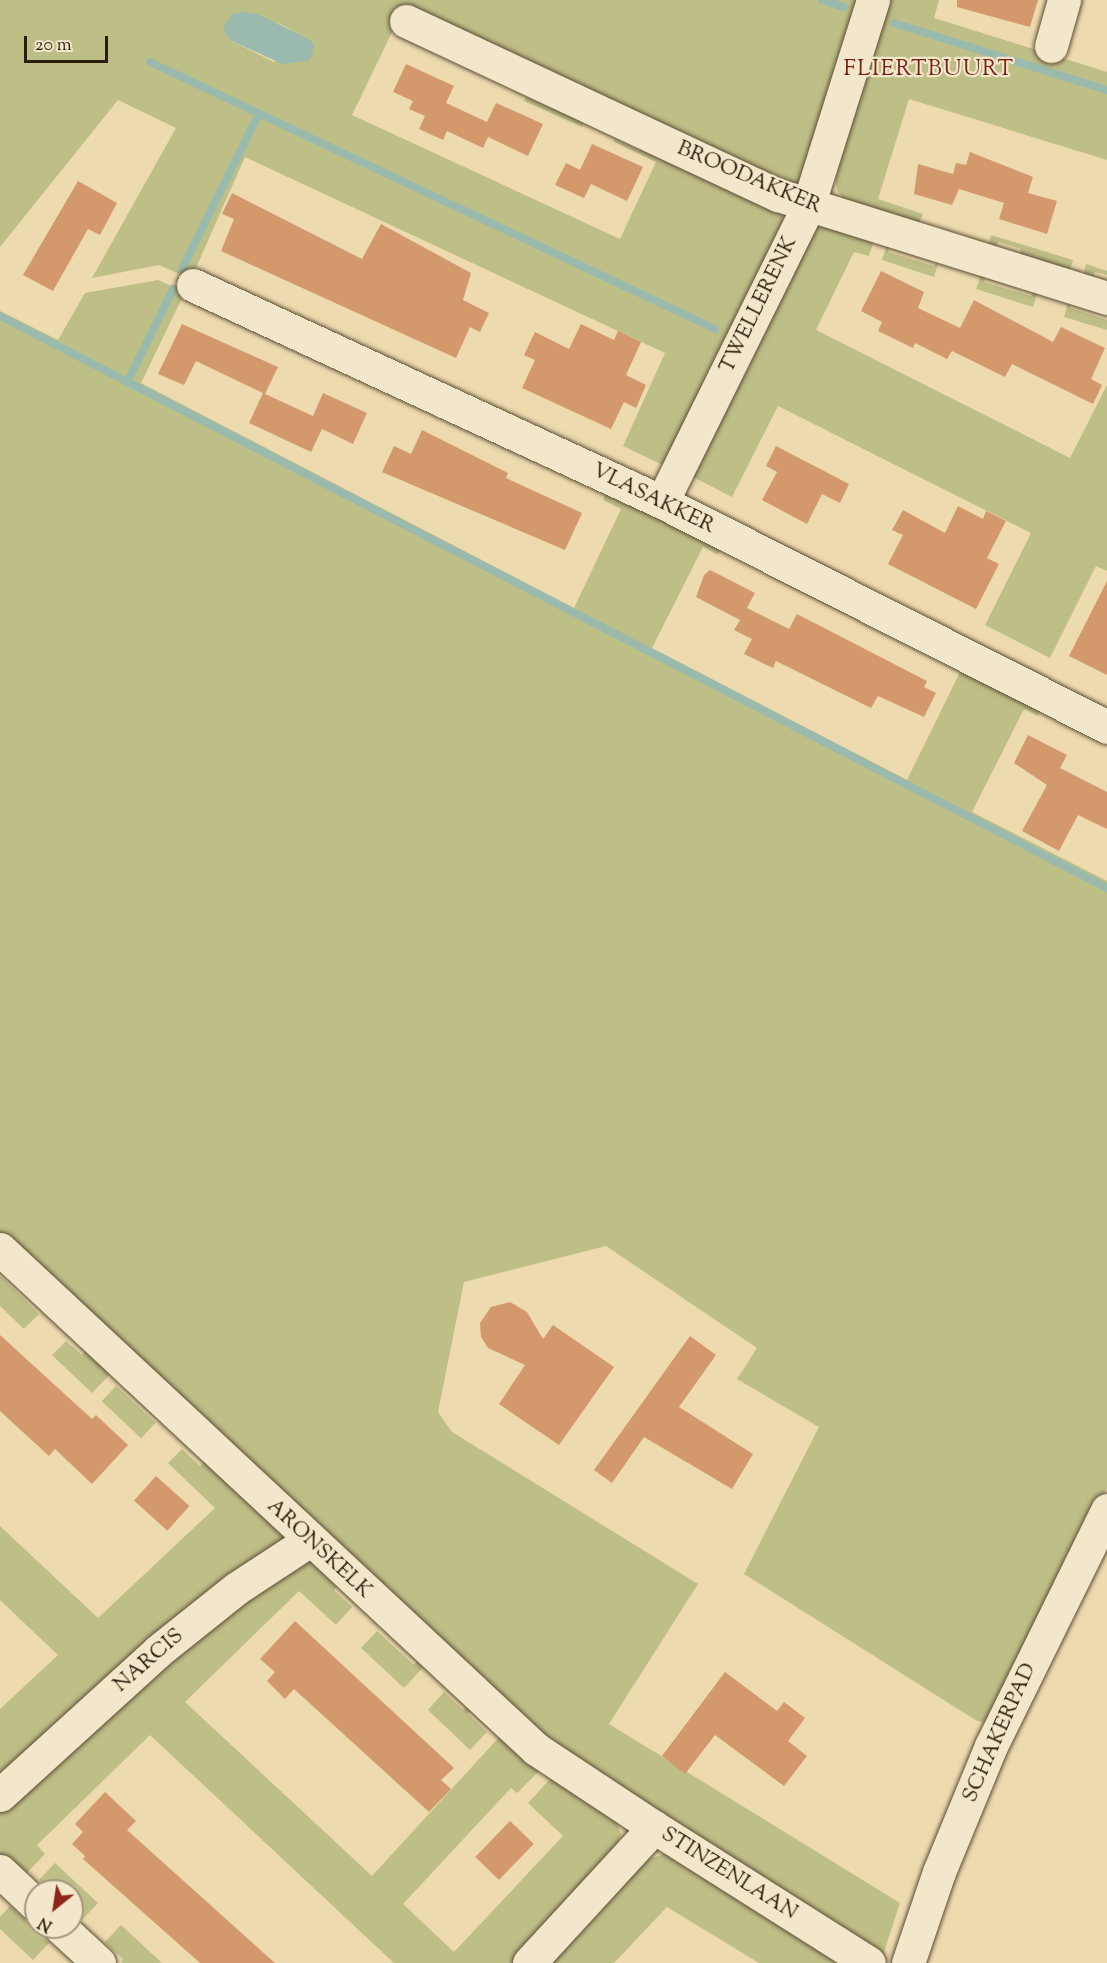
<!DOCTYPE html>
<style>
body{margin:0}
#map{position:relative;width:1107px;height:1963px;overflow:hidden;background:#eddaaf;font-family:"Sorts Mill Goudy",serif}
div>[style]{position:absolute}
.green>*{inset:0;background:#bebe87;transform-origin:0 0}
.water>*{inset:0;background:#99baad}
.stream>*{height:8px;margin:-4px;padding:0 4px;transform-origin:4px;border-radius:4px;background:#99baad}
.building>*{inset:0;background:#d3996c;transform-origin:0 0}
.roads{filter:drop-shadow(0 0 2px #5c4d36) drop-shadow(0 0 2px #5c4d36)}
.minor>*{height:33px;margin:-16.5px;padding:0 16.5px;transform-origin:16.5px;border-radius:16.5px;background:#f3e7cb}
span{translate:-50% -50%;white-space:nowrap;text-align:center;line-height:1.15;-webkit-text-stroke:4.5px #f3e7cb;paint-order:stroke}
.street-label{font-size:21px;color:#2b1e0e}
.neighbourhood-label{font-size:22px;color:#7a1f14;letter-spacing:1.5px}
.north{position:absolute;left:24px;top:1879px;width:60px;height:60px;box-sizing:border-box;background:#f3e7cb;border:2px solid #a3977f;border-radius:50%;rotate:210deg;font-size:16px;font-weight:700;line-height:24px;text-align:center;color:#2b1e0e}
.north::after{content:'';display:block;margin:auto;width:21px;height:27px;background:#8f2418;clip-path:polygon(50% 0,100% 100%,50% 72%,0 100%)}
.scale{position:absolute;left:24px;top:36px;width:84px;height:27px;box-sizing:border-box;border:3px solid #2b1e0e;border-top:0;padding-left:8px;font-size:18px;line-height:21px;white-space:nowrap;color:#2b1e0e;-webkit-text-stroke:4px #f3e7cb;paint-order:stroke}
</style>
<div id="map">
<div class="green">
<i style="clip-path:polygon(evenodd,0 0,863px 0,802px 180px,790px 186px,395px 26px,352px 115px,620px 239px,656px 162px,614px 142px,615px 139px,640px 151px,644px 141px,778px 204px,786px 227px,667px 467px,623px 446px,665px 353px,245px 157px,191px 279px,159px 265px,92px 278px,176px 128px,118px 100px,0 247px,0 0,278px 23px,311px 40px,314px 46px,274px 62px,230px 40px,278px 23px)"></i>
<i style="clip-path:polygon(885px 0,939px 0,934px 18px,1107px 72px,1107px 160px,909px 99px,878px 199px,923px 214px,917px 227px,845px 201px,837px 190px,834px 166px)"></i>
<i style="clip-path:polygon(526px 97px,550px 108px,554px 100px,588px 115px,582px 127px,524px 101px)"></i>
<i style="clip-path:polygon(830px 224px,875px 238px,869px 256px,854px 252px,816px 330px,1070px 458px,1107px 385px,1107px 571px,1096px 566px,1050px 658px,985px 625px,1031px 533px,778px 406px,732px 497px,687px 474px,813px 229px)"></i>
<i style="clip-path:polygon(991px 235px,1073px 260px,1069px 274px,1019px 259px,1021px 249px,998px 242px,995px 251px,987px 249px)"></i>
<i style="clip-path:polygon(888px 242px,891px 242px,888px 252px,934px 266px,940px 258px,934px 277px,882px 260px)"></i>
<i style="clip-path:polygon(1086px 264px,1107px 271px,1107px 275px,1095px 272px,1092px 281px,1082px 279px)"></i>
<i style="clip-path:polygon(982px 271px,986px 272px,984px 282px,1031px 296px,1035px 287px,1039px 288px,1033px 307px,976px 289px)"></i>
<i style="clip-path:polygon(158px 280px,185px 292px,141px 383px,574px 608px,621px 509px,603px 500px,607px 490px,723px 545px,718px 555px,703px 547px,652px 648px,907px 780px,963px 666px,1043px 706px,1038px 716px,1024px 709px,972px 812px,1107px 881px,1107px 1488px,987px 1723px,977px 1721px,744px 1574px,819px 1427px,737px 1379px,757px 1348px,606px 1246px,464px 1282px,438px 1412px,452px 1432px,698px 1584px,609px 1724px,900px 1903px,883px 1955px,567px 1758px,0 1237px,0 311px,58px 340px,85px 293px)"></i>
<i style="clip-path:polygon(1070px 297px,1070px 308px,1107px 320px,1107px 330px,1064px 317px)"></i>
<i style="clip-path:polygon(0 1276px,39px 1314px,24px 1329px,0 1306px)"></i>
<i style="clip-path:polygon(66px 1341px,82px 1355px,88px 1348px,113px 1371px,92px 1393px,52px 1355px)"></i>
<i style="left:116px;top:1386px;width:54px;height:21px;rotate:43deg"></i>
<i style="clip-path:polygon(182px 1449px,200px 1466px,207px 1459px,294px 1540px,0 1786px,0 1709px,58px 1655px,0 1600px,0 1526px,98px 1618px,215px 1508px,168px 1463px)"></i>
<i style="clip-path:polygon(305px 1551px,340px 1583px,334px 1590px,352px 1607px,336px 1625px,299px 1591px,185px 1702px,372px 1876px,502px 1734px,542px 1768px,517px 1793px,511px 1788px,403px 1904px,454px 1952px,563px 1836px,528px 1803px,553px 1776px,617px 1821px,621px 1835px,611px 1857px,513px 1963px,394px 1963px,150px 1735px,37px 1845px,45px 1854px,23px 1877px,0 1856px,0 1805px,163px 1655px)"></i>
<i style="clip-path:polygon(377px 1631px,414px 1665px,420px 1658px,426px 1664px,404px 1688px,361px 1648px)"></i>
<i style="clip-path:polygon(444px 1692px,463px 1710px,470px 1704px,474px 1708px,468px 1714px,487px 1732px,470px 1750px,428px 1710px)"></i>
<i style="clip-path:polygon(665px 1854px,675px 1854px,851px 1963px,759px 1963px,667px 1907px,614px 1963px,553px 1963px,549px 1959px,642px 1861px)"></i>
<i style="clip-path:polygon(55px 1863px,98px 1903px,82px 1920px,72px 1911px,72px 1891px,50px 1891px,39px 1880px)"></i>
<i style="clip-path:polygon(10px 1906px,28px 1923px,36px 1919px,33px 1928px,49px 1943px,33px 1960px,0 1929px,0 1917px)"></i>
<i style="clip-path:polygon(121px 1925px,162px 1963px,121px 1963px,123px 1959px,105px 1942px)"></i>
</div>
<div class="water">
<i style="clip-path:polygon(243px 12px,258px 14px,311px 40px,314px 46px,312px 55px,308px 61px,282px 64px,230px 40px,223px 28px,232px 14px)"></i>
</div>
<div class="stream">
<i style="left:822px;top:0;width:23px;rotate:18deg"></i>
<i style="left:894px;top:23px;width:223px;rotate:17.5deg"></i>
<i style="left:150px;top:62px;width:625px;rotate:25.29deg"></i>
<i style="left:182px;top:269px;width:174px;rotate:-63.7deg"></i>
<i style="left:0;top:316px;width:1246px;rotate:27.33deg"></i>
<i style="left:127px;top:383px;width:105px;rotate:-63.9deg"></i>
</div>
<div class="building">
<i style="clip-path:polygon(957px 0,1038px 0,1030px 27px,957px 7px)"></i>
<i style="clip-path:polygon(406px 64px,454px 86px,446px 103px,487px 122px,496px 103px,543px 124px,528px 156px,488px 137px,483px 148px,447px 131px,443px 140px,419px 129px,425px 116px,409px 109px,413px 101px,393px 92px)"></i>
<i style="clip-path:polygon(592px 144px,643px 167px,627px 201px,591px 184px,584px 198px,555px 185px,566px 163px,580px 170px)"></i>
<i style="clip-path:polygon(970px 152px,1033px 177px,1028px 193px,1057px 201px,1047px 234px,999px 219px,1004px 203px,959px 189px,952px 205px,914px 194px,918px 164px,953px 174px,956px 163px,966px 165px)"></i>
<i style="clip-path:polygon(78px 181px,117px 203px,100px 235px,88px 229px,53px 291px,23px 275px)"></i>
<i style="clip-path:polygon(232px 193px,362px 259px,381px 224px,471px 273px,463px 300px,489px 313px,480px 332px,470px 327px,456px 358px,221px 251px,234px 219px,222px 214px)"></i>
<i style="clip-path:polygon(881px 271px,924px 292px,918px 308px,960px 328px,974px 300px,1053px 342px,1061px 327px,1105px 348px,1091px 379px,1102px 385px,1093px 404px,1012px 364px,1005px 377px,952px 351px,947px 359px,915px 343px,913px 348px,878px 331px,882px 322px,861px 311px)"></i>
<i style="clip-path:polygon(182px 324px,278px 367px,265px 394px,196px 361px,184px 385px,158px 374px)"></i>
<i style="clip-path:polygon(581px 324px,614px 340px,618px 331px,641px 342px,626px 375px,646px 385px,636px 408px,624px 402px,611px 429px,522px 388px,535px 360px,524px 355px,535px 332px,569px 349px)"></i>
<i style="clip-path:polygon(263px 393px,313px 416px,323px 393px,367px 413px,353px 444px,322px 429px,311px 452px,249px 423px)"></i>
<i style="clip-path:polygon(422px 430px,508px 473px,506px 478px,582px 513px,565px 550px,382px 472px,394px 446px,411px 454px)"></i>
<i style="clip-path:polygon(776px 446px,849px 484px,840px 503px,822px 494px,807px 524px,762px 500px,777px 472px,766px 466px)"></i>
<i style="clip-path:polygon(958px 506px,983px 519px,986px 511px,1006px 521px,987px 558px,999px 564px,976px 609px,888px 564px,903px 535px,892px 530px,903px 510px,945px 533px)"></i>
<i style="clip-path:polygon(710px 570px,755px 593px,747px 608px,789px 629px,797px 614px,927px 681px,924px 687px,936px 693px,924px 717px,878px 696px,871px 708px,776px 661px,773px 668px,744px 654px,752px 639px,734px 630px,740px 620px,696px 597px,704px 575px)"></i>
<i style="clip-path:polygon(1107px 581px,1107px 675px,1069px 656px)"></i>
<i style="clip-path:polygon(1028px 735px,1067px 755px,1060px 768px,1107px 792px,1107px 829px,1078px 815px,1059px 851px,1022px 831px,1047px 785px,1014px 763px)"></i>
<i style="clip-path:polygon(510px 1302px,527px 1312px,543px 1339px,553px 1325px,614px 1367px,559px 1445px,499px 1404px,525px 1365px,488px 1348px,481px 1337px,480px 1323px,491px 1307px)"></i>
<i style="clip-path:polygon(0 1335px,92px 1419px,96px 1415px,128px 1445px,92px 1484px,55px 1449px,49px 1456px,0 1411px)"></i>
<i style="clip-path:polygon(690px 1336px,716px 1355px,679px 1407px,753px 1454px,732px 1489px,644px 1437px,612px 1483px,594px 1470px)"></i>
<i style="left:156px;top:1476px;width:45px;height:33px;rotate:42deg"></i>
<i style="clip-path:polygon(295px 1621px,454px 1768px,441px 1780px,451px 1789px,429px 1812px,294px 1689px,285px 1699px,267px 1681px,275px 1672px,260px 1659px)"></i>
<i style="clip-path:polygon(725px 1672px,777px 1711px,784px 1702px,805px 1718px,788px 1741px,807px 1756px,784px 1786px,715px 1735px,685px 1774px,662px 1756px)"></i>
<i style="clip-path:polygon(105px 1792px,136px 1821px,127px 1830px,275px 1963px,200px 1963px,83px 1859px,85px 1856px,72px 1844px,83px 1832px,75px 1824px)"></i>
<i style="left:510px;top:1821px;width:33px;height:50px;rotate:44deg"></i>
</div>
<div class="roads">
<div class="minor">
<i style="left:406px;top:21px;width:411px;rotate:25.1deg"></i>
<i style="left:778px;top:195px;width:345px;rotate:17.4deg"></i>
<i style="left:1051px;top:46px;width:48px;rotate:-74.2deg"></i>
<i style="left:193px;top:285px;width:517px;rotate:24.83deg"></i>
<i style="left:662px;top:502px;width:499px;rotate:26.8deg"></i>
<i style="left:662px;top:502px;width:330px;rotate:-63.7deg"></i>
<i style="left:808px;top:206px;width:216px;rotate:-72.5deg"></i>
<i style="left:0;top:1249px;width:733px;rotate:43.01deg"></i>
<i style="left:536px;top:1749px;width:141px;rotate:33.5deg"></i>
<i style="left:0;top:1795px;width:214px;rotate:-42.3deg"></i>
<i style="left:158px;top:1651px;width:101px;rotate:-38.6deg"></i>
<i style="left:237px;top:1588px;width:87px;rotate:-33.3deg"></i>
<i style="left:0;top:1871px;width:50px;rotate:43.4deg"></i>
<i style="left:60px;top:1927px;width:53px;rotate:42.7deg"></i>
<i style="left:529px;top:1963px;width:185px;rotate:-47.4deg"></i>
<i style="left:654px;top:1827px;width:254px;rotate:32.3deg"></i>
<i style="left:908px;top:1963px;width:96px;rotate:-71.2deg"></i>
<i style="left:939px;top:1872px;width:136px;rotate:-67.6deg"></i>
<i style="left:991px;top:1746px;width:263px;rotate:-63.8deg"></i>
</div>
</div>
<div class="street-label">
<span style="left:749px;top:178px;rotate:23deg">BROODAKKER</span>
<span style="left:759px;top:305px;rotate:-64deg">TWELLERENK</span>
<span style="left:653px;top:499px;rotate:26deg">VLASAKKER</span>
<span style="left:319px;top:1549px;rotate:43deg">ARONSKELK</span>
<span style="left:149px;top:1661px;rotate:-41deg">NARCIS</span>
<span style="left:1000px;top:1733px;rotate:-66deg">SCHAKERPAD</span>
<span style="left:729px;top:1874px;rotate:32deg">STINZENLAAN</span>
</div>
<div class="neighbourhood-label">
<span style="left:929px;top:71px">FLIERTBUURT</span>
</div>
<div class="north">N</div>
<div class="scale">20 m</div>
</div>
